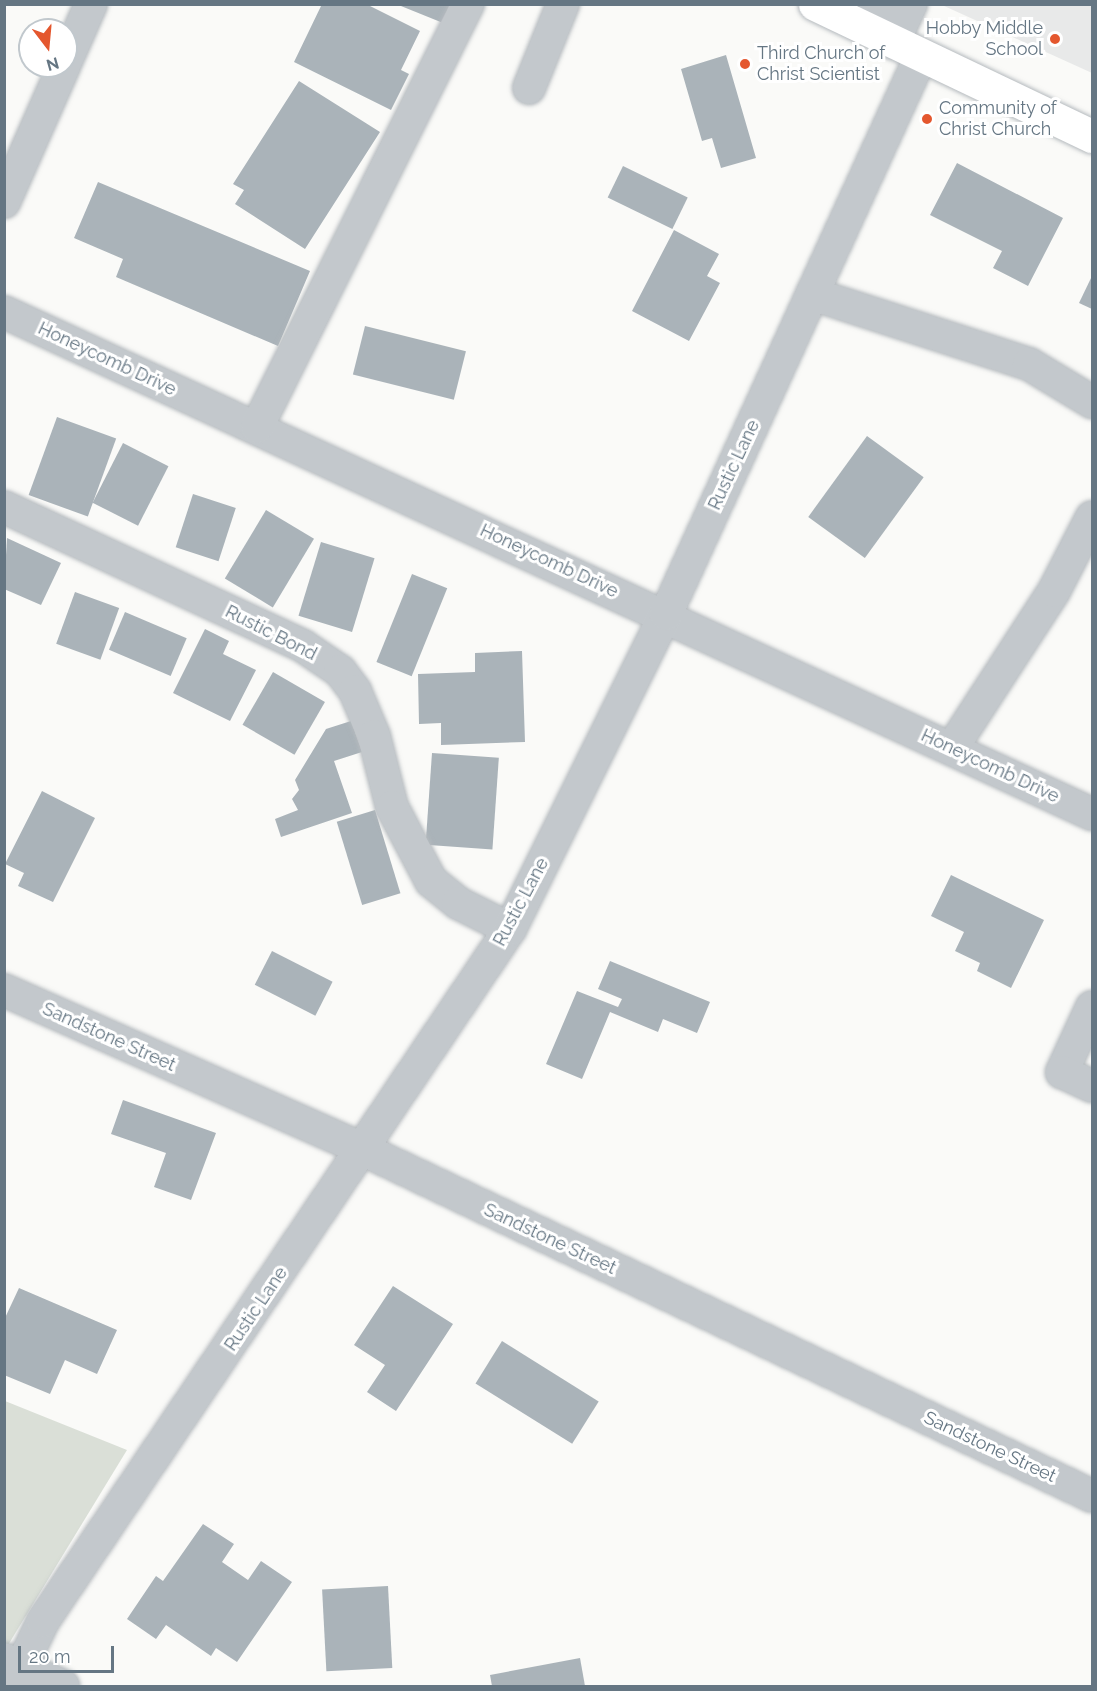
<!DOCTYPE html>
<style>
body{margin:0}
#map{position:relative;width:1097px;height:1691px;overflow:hidden;background:#fafaf8;font-family:Raleway,sans-serif}
div>[style]{position:absolute}
.built>*{inset:0;background:#e8e9e9}
.green>*{inset:0;background:#dadfd7}
.building>*{inset:0;background:#aab3b9;transform-origin:0 0}
.roads{filter:drop-shadow(0 0 2px #b5babe) drop-shadow(0 0 2px #b5babe)}
.minor>*{height:32px;margin:-16px;padding:0 16px;transform-origin:16px;border-radius:16px;background:#c3c8cc}
.major>*{height:33px;margin:-16.5px;padding:0 16.5px;transform-origin:16.5px;border-radius:16.5px;background:#fff}
.dots>*{width:16px;height:16px;translate:-50% -50%;box-sizing:border-box;border:3px solid #fff;border-radius:50%}
span{translate:-50% -50%;white-space:nowrap;text-align:center;line-height:1.15;-webkit-text-stroke:6px #fff;paint-order:stroke}
.poi-label{font-size:18px;color:#657683}
.right{translate:-100% -50%;text-align:right}
.left{translate:0 -50%;text-align:left}
.street-label{font-size:18px;color:#657683}
.frame{position:absolute;inset:0;border:6px solid #657683;pointer-events:none}
.north{position:absolute;left:18px;top:18px;width:60px;height:60px;box-sizing:border-box;background:#fff;border:2px solid #c1c8cd;border-radius:50%;rotate:164deg;font-size:16px;font-weight:700;line-height:24px;text-align:center;color:#657683}
.north::after{content:'';display:block;margin:auto;width:21px;height:27px;background:#e4572e;clip-path:polygon(50% 0,100% 100%,50% 72%,0 100%)}
.scale{position:absolute;left:18px;top:1646px;width:96px;height:27px;box-sizing:border-box;border:3px solid #657683;border-top:0;padding-left:8px;font-size:18px;line-height:21px;white-space:nowrap;color:#657683;-webkit-text-stroke:4px #fff;paint-order:stroke}
</style>
<div id="map">
<div class="built">
<i style="clip-path:polygon(942px 5px,1092px 5px,1092px 73px)"></i>
</div>
<div class="green">
<i style="clip-path:polygon(5px 1401px,127px 1450px,5px 1650px)"></i>
</div>
<div class="building">
<i style="clip-path:polygon(322px 4px,366px 4px,420px 31px,401px 70px,409px 74px,391px 110px,294px 62px)"></i>
<i style="clip-path:polygon(396px 4px,456px 4px,448px 25px)"></i>
<i style="clip-path:polygon(726px 55px,756px 158px,721px 168px,712px 138px,702px 141px,681px 69px)"></i>
<i style="clip-path:polygon(299px 81px,380px 132px,305px 249px,235px 204px,244px 190px,233px 184px)"></i>
<i style="clip-path:polygon(957px 163px,1063px 218px,1028px 286px,993px 268px,1002px 251px,930px 215px)"></i>
<i style="left:623px;top:166px;width:72px;height:35px;rotate:26deg"></i>
<i style="clip-path:polygon(98px 182px,310px 271px,278px 346px,116px 277px,123px 259px,74px 238px)"></i>
<i style="clip-path:polygon(674px 230px,719px 254px,707px 276px,720px 283px,689px 341px,632px 311px)"></i>
<i style="clip-path:polygon(1092px 276px,1092px 309px,1079px 303px)"></i>
<i style="left:365px;top:326px;width:104px;height:50px;rotate:14deg"></i>
<i style="left:57px;top:417px;width:63px;height:83px;rotate:20deg"></i>
<i style="left:867px;top:436px;width:70px;height:100px;rotate:36deg"></i>
<i style="left:123px;top:443px;width:51px;height:67px;rotate:27deg"></i>
<i style="left:193px;top:494px;width:45px;height:56px;rotate:18deg"></i>
<i style="left:266px;top:510px;width:56px;height:80px;rotate:31deg"></i>
<i style="clip-path:polygon(7px 538px,61px 563px,41px 605px,4px 589px)"></i>
<i style="left:321px;top:542px;width:56px;height:77px;rotate:17deg"></i>
<i style="left:412px;top:574px;width:38px;height:95px;rotate:22deg"></i>
<i style="left:75px;top:592px;width:47px;height:55px;rotate:20deg"></i>
<i style="left:125px;top:612px;width:67px;height:41px;rotate:23deg"></i>
<i style="clip-path:polygon(205px 629px,229px 641px,223px 654px,256px 670px,230px 721px,173px 693px)"></i>
<i style="clip-path:polygon(522px 651px,525px 742px,441px 745px,441px 723px,419px 724px,418px 674px,475px 672px,475px 653px)"></i>
<i style="left:273px;top:672px;width:60px;height:61px;rotate:30deg"></i>
<i style="clip-path:polygon(351px 721px,362px 752px,334px 761px,352px 813px,281px 837px,275px 819px,298px 810px,292px 799px,299px 790px,295px 780px,326px 729px)"></i>
<i style="left:432px;top:753px;width:67px;height:92px;rotate:4deg"></i>
<i style="clip-path:polygon(42px 791px,95px 818px,53px 902px,18px 886px,24px 873px,5px 864px)"></i>
<i style="left:375px;top:810px;width:87px;height:40px;rotate:73deg"></i>
<i style="clip-path:polygon(951px 875px,1044px 920px,1011px 988px,977px 971px,980px 963px,955px 951px,964px 932px,931px 916px)"></i>
<i style="left:272px;top:951px;width:68px;height:38px;rotate:27deg"></i>
<i style="clip-path:polygon(610px 961px,710px 1002px,697px 1033px,663px 1019px,658px 1032px,610px 1012px,582px 1079px,546px 1064px,577px 991px,618px 1007px,622px 999px,598px 989px)"></i>
<i style="clip-path:polygon(123px 1100px,216px 1133px,191px 1200px,154px 1187px,166px 1153px,111px 1134px)"></i>
<i style="clip-path:polygon(393px 1286px,453px 1324px,396px 1411px,367px 1392px,385px 1365px,354px 1345px)"></i>
<i style="clip-path:polygon(19px 1288px,117px 1330px,97px 1374px,65px 1360px,50px 1394px,4px 1375px,4px 1320px)"></i>
<i style="left:502px;top:1341px;width:114px;height:50px;rotate:32deg"></i>
<i style="clip-path:polygon(203px 1524px,234px 1544px,222px 1562px,248px 1580px,261px 1561px,292px 1582px,237px 1662px,216px 1648px,211px 1656px,166px 1625px,156px 1639px,127px 1619px,156px 1576px,163px 1581px)"></i>
<i style="left:388px;top:1586px;width:82px;height:66px;rotate:87deg"></i>
<i style="clip-path:polygon(580px 1658px,585px 1686px,492px 1686px,490px 1675px)"></i>
</div>
<div class="roads">
<div class="minor">
<i style="left:866px;top:29px;width:28px;rotate:-64deg"></i>
<i style="left:893px;top:43px;width:43px;rotate:-65.2deg"></i>
<i style="left:66px;top:61px;width:62px;rotate:-66.3deg"></i>
<i style="left:529px;top:88px;width:91px;rotate:-68deg"></i>
<i style="left:4px;top:202px;width:149px;rotate:-66.2deg"></i>
<i style="left:812px;top:294px;width:228px;rotate:17.9deg"></i>
<i style="left:1029px;top:364px;width:74px;rotate:31.1deg"></i>
<i style="left:4px;top:312px;width:1198px;rotate:24.77deg"></i>
<i style="left:257px;top:427px;width:473px;rotate:-63.5deg"></i>
<i style="left:4px;top:507px;width:330px;rotate:24.9deg"></i>
<i style="left:303px;top:646px;width:45px;rotate:34deg"></i>
<i style="left:340px;top:671px;width:25px;rotate:53deg"></i>
<i style="left:355px;top:691px;width:49px;rotate:67.1deg"></i>
<i style="left:374px;top:736px;width:73px;rotate:75.8deg"></i>
<i style="left:392px;top:807px;width:84px;rotate:62.2deg"></i>
<i style="left:431px;top:881px;width:35px;rotate:39deg"></i>
<i style="left:458px;top:903px;width:58px;rotate:26.6deg"></i>
<i style="left:952px;top:748px;width:187px;rotate:-57deg"></i>
<i style="left:1054px;top:591px;width:83px;rotate:-62.8deg"></i>
<i style="left:4px;top:990px;width:392px;rotate:23.9deg"></i>
<i style="left:362px;top:1149px;width:808px;rotate:25.42deg"></i>
<i style="left:1092px;top:1007px;width:72px;rotate:114.8deg"></i>
<i style="left:1062px;top:1072px;width:33px;rotate:25deg"></i>
<i style="left:4px;top:1659px;width:65px;rotate:24.6deg"></i>
<i style="left:12px;top:1686px;width:72px;rotate:-64.5deg"></i>
<i style="left:43px;top:1621px;width:835px;rotate:-55.99deg"></i>
<i style="left:510px;top:929px;width:352px;rotate:-63.7deg"></i>
<i style="left:666px;top:614px;width:614px;rotate:-65.44deg"></i>
</div>
<div class="major">
<i style="left:815px;top:4px;width:307px;rotate:25.5deg"></i>
</div>
</div>
<div class="dots">
<i style="left:1055px;top:39px;background:#e4572e"></i>
<i style="left:745px;top:64px;background:#e4572e"></i>
<i style="left:927px;top:119px;background:#e4572e"></i>
</div>
<div class="poi-label">
<span class="right" style="left:1043px;top:39px">Hobby Middle<br>School</span>
<span class="left" style="left:757px;top:64px">Third Church of<br>Christ Scientist</span>
<span class="left" style="left:939px;top:119px">Community of<br>Christ Church</span>
</div>
<div class="street-label">
<span style="left:107px;top:359px;rotate:25deg">Honeycomb Drive</span>
<span style="left:734px;top:465px;rotate:-65deg">Rustic Lane</span>
<span style="left:549px;top:561px;rotate:25deg">Honeycomb Drive</span>
<span style="left:271px;top:633px;rotate:27deg">Rustic Bond</span>
<span style="left:990px;top:766px;rotate:25deg">Honeycomb Drive</span>
<span style="left:521px;top:902px;rotate:-62deg">Rustic Lane</span>
<span style="left:109px;top:1037px;rotate:24deg">Sandstone Street</span>
<span style="left:550px;top:1239px;rotate:25deg">Sandstone Street</span>
<span style="left:256px;top:1309px;rotate:-56deg">Rustic Lane</span>
<span style="left:990px;top:1447px;rotate:25deg">Sandstone Street</span>
</div>
<div class="frame"></div>
<div class="north">N</div>
<div class="scale">20 m</div>
</div>
